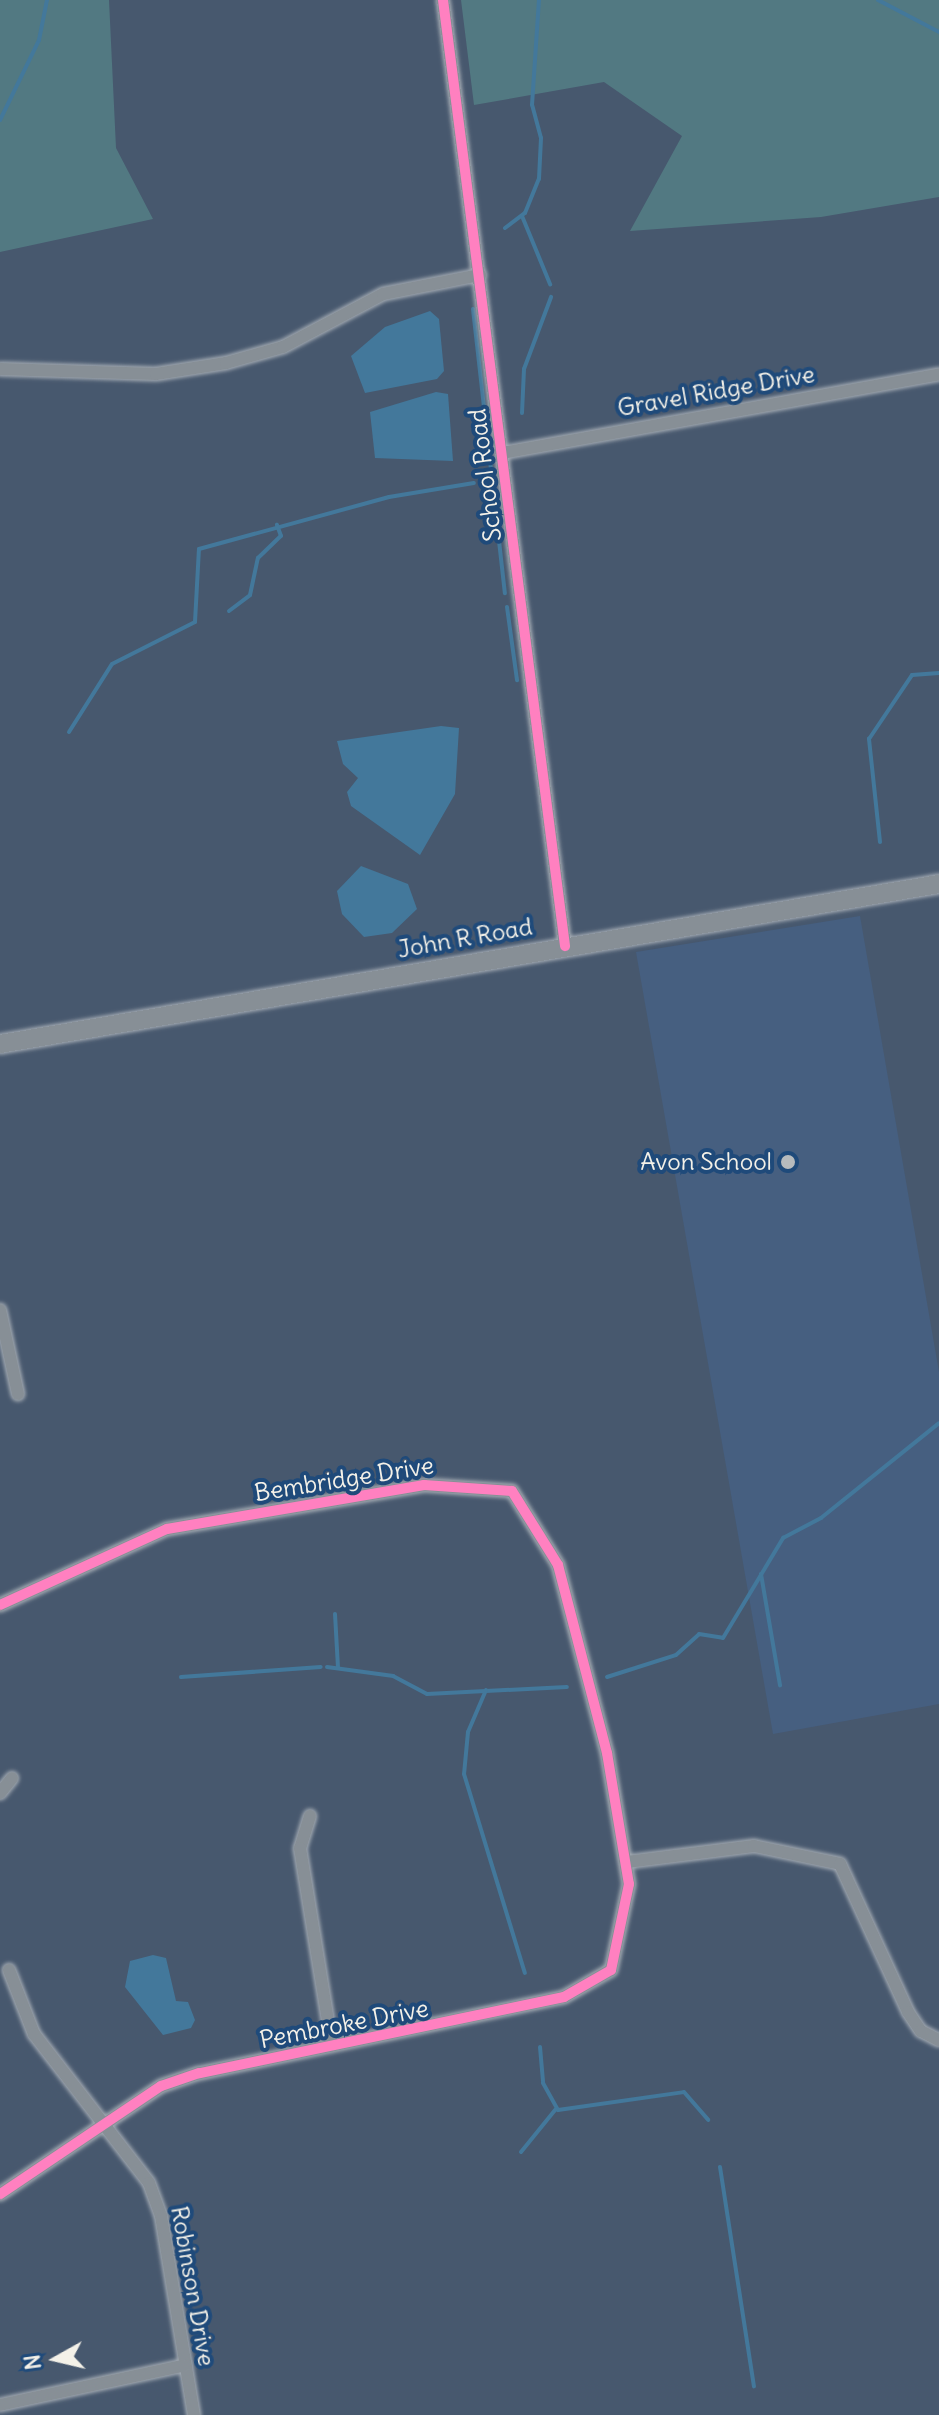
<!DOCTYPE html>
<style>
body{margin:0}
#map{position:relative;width:939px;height:2415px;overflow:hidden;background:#47586e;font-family:Delius,sans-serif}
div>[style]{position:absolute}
.built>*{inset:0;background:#465f80}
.green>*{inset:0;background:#527982}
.water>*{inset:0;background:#43789b}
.stream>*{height:4px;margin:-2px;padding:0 2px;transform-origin:2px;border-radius:2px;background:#43789b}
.roads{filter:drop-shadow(0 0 2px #a4abb3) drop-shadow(0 0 2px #a4abb3)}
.minor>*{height:12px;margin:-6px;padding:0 6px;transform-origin:6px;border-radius:6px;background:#878f96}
.secondary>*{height:18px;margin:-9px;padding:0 9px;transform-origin:9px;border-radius:9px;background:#878f96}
.cycleway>*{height:10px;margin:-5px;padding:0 5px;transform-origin:5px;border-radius:5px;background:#ff80c0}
.dots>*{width:22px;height:22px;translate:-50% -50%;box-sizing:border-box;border:4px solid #1f4a7a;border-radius:50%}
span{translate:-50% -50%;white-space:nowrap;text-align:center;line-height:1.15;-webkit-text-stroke:8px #1f4a7a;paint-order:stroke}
.street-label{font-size:24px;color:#f4f1e8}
.poi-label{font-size:24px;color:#f4f1e8}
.right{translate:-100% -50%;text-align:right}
.north{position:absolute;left:16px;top:2319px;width:80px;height:80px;-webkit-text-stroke:6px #1f4a7a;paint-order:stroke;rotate:262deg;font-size:22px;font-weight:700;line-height:32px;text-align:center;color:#f4f1e8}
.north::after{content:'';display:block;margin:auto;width:28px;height:36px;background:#f4f1e8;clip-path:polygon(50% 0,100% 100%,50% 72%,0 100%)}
</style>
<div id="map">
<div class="built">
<i style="clip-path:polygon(860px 916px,939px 1372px,939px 1704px,773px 1734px,636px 952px)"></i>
</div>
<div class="green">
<i style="clip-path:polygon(0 0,109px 0,116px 148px,153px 219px,0 252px)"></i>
<i style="clip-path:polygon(461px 0,939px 0,939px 197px,821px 217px,630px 231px,682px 136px,604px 82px,474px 105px)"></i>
</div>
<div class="water">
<i style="clip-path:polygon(430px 311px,439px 319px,444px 371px,437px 379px,365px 393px,351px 356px,385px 327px)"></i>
<i style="clip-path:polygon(436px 392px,448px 394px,453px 461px,375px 458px,370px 412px)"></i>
<i style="clip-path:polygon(441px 726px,459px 728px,455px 794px,420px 855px,351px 806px,347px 792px,358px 778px,343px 764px,337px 741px)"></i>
<i style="clip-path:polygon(361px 866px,408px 884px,417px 909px,392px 933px,364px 937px,342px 914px,337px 891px)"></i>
<i style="clip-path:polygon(153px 1955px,166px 1958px,176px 2001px,188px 2002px,195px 2020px,191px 2028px,163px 2035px,125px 1987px,130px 1961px)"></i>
</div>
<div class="stream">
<i style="left:878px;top:0;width:69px;rotate:27.7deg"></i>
<i style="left:0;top:120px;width:89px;rotate:-64deg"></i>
<i style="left:39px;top:40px;width:41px;rotate:-78.7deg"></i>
<i style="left:522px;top:216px;width:74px;rotate:67.6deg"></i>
<i style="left:505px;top:228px;width:25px;rotate:-37deg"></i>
<i style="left:525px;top:213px;width:37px;rotate:-68deg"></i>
<i style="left:539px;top:179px;width:41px;rotate:-87.2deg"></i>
<i style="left:541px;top:138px;width:34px;rotate:-105deg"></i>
<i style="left:532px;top:105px;width:105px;rotate:-86.2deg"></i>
<i style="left:473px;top:309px;width:286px;rotate:83.6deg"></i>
<i style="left:522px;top:413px;width:44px;rotate:-87.4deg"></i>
<i style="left:524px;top:369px;width:77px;rotate:-69.4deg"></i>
<i style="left:507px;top:607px;width:74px;rotate:82.2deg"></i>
<i style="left:229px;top:611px;width:26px;rotate:-37deg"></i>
<i style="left:250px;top:595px;width:38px;rotate:-78deg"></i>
<i style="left:258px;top:558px;width:32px;rotate:-44deg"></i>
<i style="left:281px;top:536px;width:12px;rotate:-110deg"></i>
<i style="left:69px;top:732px;width:80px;rotate:-57.7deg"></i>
<i style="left:112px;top:664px;width:93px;rotate:-26.8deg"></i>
<i style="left:195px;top:622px;width:73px;rotate:-86.9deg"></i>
<i style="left:199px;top:549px;width:197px;rotate:-15.3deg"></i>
<i style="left:389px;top:497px;width:86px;rotate:-9.4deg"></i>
<i style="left:880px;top:842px;width:104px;rotate:-96.1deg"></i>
<i style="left:869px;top:739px;width:77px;rotate:-56.1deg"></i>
<i style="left:912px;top:675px;width:27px;rotate:-4deg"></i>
<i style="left:761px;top:1574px;width:113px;rotate:80.3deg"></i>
<i style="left:335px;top:1614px;width:54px;rotate:86.8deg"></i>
<i style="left:327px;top:1667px;width:67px;rotate:7.8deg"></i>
<i style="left:393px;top:1676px;width:38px;rotate:28deg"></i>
<i style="left:427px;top:1694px;width:140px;rotate:-2.9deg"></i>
<i style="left:181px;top:1677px;width:140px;rotate:-4.1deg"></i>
<i style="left:607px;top:1677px;width:72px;rotate:-17.7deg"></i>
<i style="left:676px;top:1655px;width:31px;rotate:-42deg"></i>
<i style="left:699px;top:1634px;width:24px;rotate:9deg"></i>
<i style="left:723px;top:1638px;width:117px;rotate:-59deg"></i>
<i style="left:783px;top:1538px;width:43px;rotate:-27.8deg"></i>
<i style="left:821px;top:1518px;width:151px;rotate:-38.8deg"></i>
<i style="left:486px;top:1690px;width:46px;rotate:113.2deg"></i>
<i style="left:468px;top:1732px;width:42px;rotate:95.4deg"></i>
<i style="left:464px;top:1774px;width:208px;rotate:73deg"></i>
<i style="left:540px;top:2047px;width:36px;rotate:85deg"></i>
<i style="left:543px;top:2083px;width:31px;rotate:61deg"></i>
<i style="left:558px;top:2110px;width:127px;rotate:-8.1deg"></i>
<i style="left:684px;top:2092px;width:37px;rotate:49deg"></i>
<i style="left:521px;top:2152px;width:55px;rotate:-50.9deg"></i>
<i style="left:720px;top:2167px;width:222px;rotate:81.2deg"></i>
</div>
<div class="roads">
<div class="minor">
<i style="left:443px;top:0;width:954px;rotate:82.65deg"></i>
<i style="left:0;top:369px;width:156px;rotate:1.8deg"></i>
<i style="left:156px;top:374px;width:71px;rotate:-8.9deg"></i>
<i style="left:226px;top:363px;width:59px;rotate:-15.7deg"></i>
<i style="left:283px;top:347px;width:113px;rotate:-27.9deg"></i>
<i style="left:383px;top:294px;width:99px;rotate:-11.1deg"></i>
<i style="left:502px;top:453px;width:444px;rotate:-10.2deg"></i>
<i style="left:0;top:1310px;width:86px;rotate:77.9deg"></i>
<i style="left:0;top:1605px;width:183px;rotate:-24.5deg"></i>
<i style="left:167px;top:1529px;width:261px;rotate:-9.7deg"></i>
<i style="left:424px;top:1485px;width:88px;rotate:3.9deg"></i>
<i style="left:512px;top:1491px;width:87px;rotate:58.1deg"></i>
<i style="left:558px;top:1565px;width:194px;rotate:75.4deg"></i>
<i style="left:607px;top:1753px;width:133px;rotate:80.5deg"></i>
<i style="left:629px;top:1884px;width:88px;rotate:101.8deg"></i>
<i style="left:611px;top:1970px;width:54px;rotate:150.1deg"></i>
<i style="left:564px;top:1997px;width:373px;rotate:168.2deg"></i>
<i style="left:199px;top:2073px;width:40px;rotate:161.1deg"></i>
<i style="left:161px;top:2086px;width:194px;rotate:146.1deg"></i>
<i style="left:0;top:1793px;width:19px;rotate:-51deg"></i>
<i style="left:310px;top:1816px;width:34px;rotate:107deg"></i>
<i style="left:300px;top:1848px;width:200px;rotate:80.8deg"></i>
<i style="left:627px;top:1862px;width:128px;rotate:-7.2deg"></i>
<i style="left:754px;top:1846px;width:88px;rotate:11.8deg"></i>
<i style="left:840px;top:1864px;width:163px;rotate:65.3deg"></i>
<i style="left:908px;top:2012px;width:23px;rotate:56deg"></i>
<i style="left:921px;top:2031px;width:20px;rotate:27deg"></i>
<i style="left:9px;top:1970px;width:69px;rotate:68.7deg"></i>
<i style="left:34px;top:2034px;width:188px;rotate:52.3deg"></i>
<i style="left:149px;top:2183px;width:35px;rotate:70deg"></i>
<i style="left:161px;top:2216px;width:202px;rotate:80.6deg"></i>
<i style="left:0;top:2405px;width:190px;rotate:-12.1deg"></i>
</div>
<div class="secondary">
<i style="left:0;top:1044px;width:953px;rotate:-9.67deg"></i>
</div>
</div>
<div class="cycleway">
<i style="left:443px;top:0;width:954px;rotate:82.65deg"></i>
<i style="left:0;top:1605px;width:183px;rotate:-24.5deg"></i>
<i style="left:167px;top:1529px;width:261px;rotate:-9.7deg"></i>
<i style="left:424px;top:1485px;width:88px;rotate:3.9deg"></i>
<i style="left:512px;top:1491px;width:87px;rotate:58.1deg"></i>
<i style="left:558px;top:1565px;width:194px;rotate:75.4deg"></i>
<i style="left:607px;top:1753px;width:133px;rotate:80.5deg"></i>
<i style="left:629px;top:1884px;width:88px;rotate:101.8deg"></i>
<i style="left:611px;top:1970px;width:54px;rotate:150.1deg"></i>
<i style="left:564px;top:1997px;width:373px;rotate:168.2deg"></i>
<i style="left:199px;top:2073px;width:40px;rotate:161.1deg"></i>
<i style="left:161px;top:2086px;width:194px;rotate:146.1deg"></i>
</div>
<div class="dots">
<i style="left:788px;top:1162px;background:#b7bbbd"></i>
</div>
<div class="street-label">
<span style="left:716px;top:391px;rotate:-10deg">Gravel Ridge Drive</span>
<span style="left:485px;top:475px;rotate:-97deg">School Road</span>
<span style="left:465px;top:938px;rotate:-10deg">John R Road</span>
<span style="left:344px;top:1479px;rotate:-9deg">Bembridge Drive</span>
<span style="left:344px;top:2024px;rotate:-11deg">Pembroke Drive</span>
<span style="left:193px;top:2286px;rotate:80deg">Robinson Drive</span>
</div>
<div class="poi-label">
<span class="right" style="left:772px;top:1162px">Avon School</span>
</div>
<div class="north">N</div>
</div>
